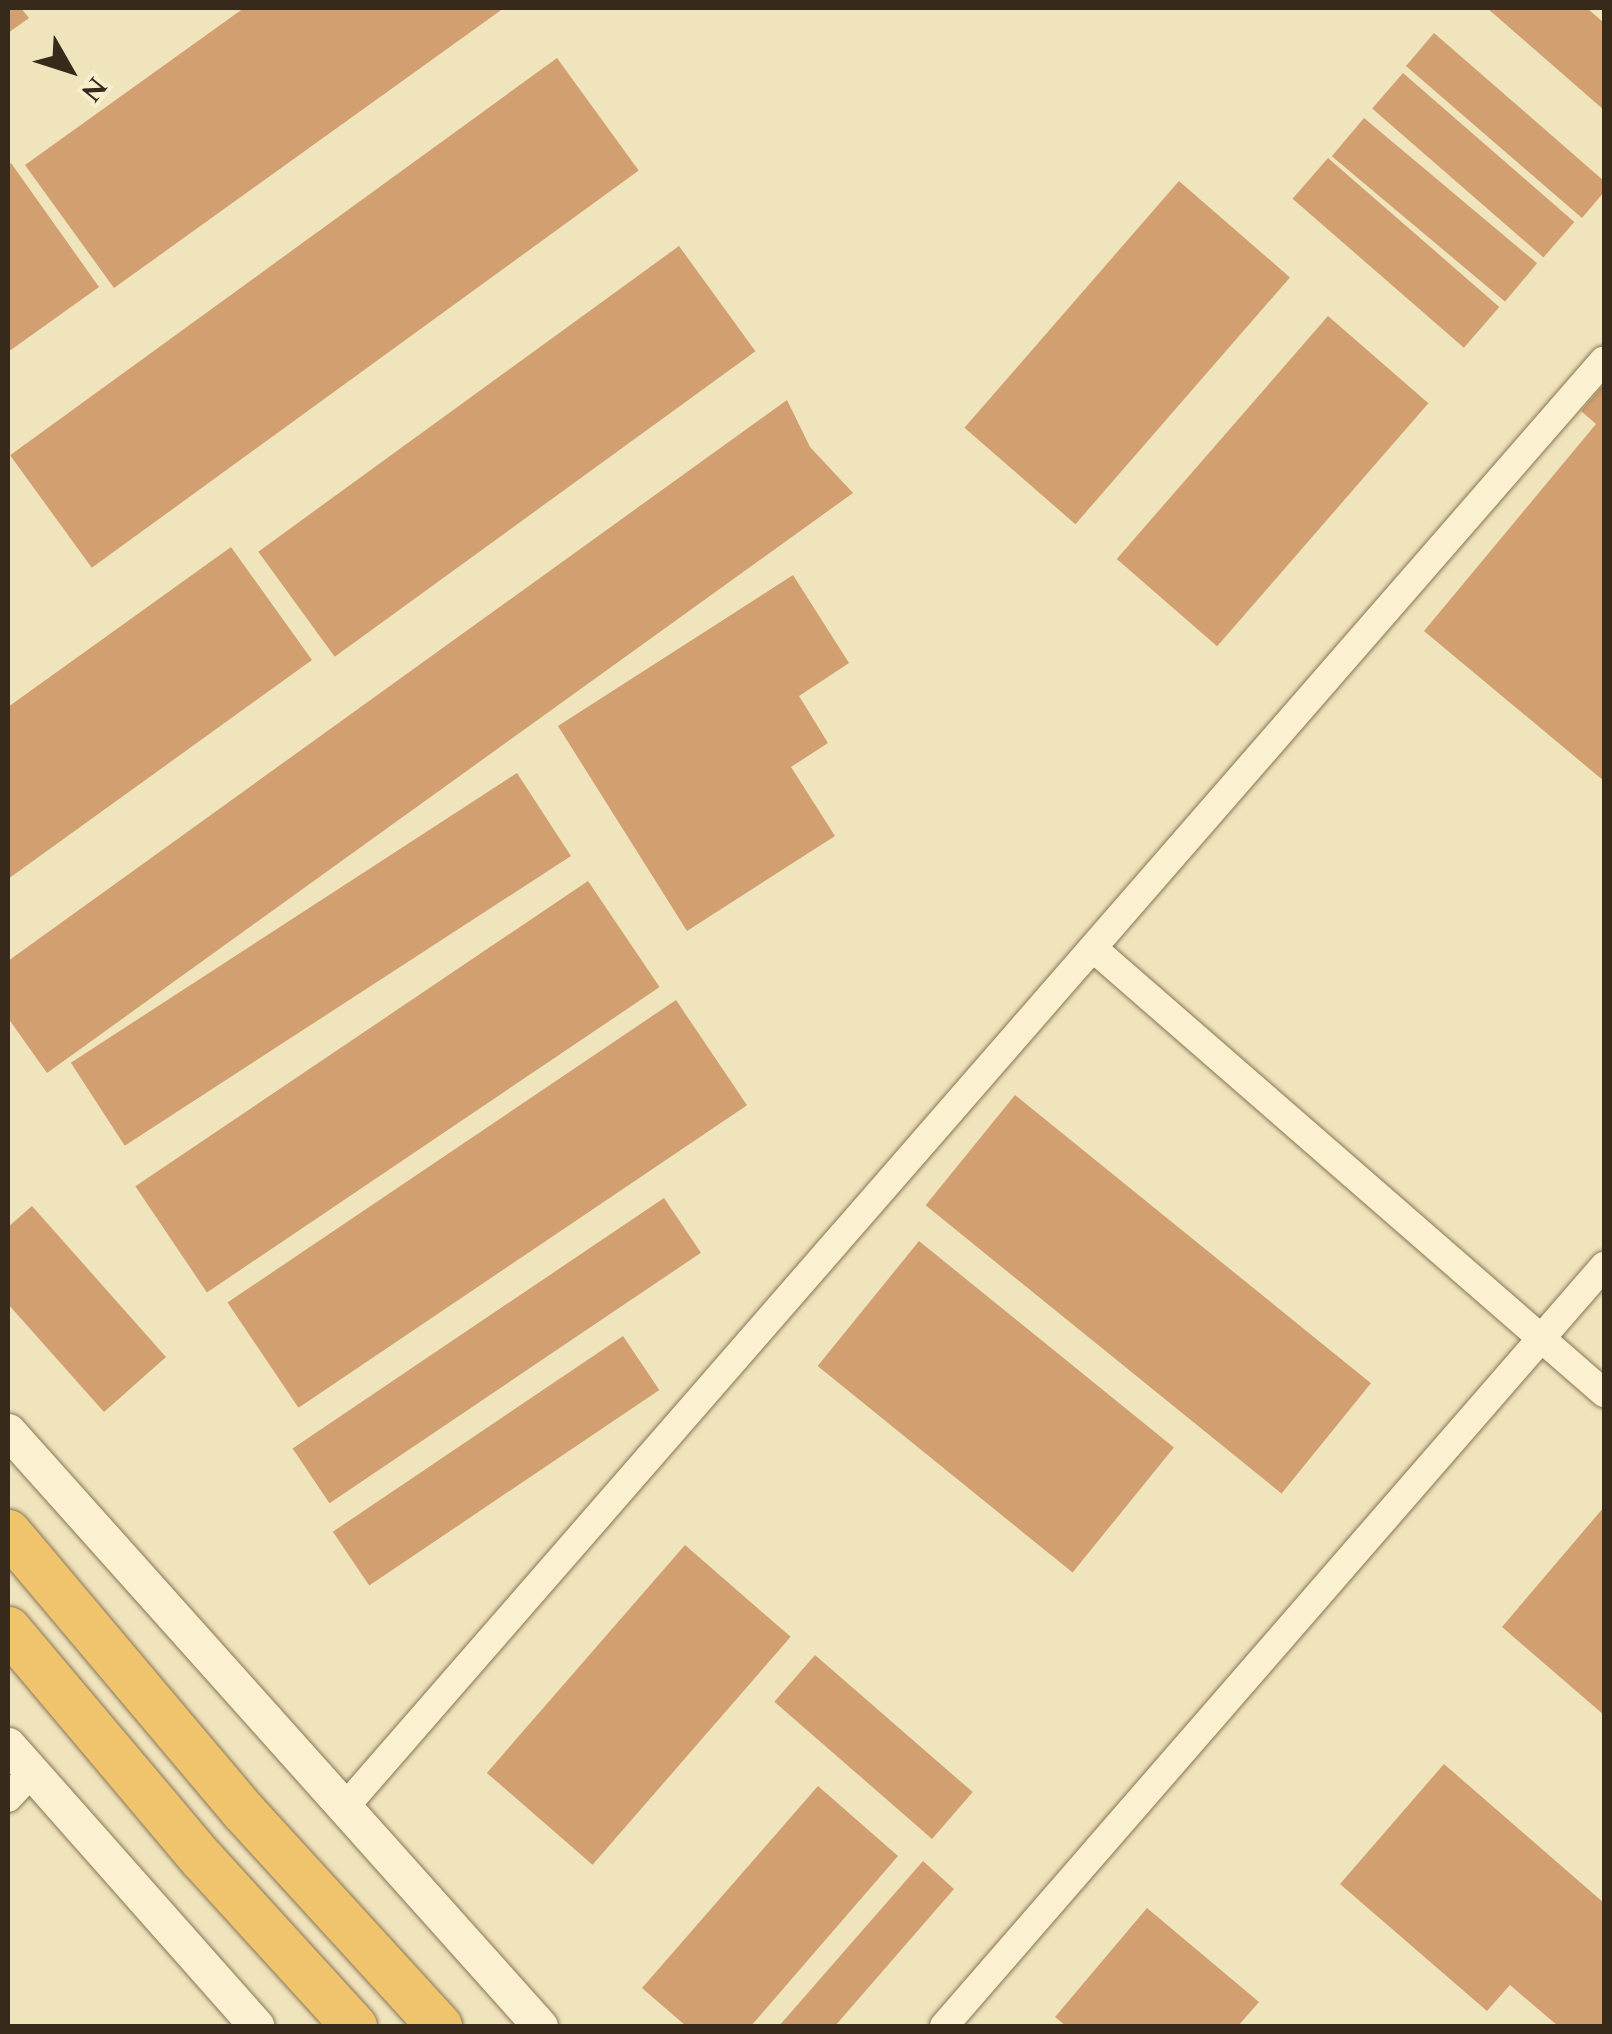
<!DOCTYPE html>
<style>
body{margin:0}
#map{position:relative;width:1612px;height:2034px;overflow:hidden;background:#f0e4bc;font-family:Spectral,serif}
div>[style]{position:absolute}
.building>*{inset:0;background:#d19f70;transform-origin:0 0}
.roads{filter:drop-shadow(0 0 2px #897455) drop-shadow(0 0 2px #897455)}
.minor>*{height:28px;margin:-14px;padding:0 14px;transform-origin:14px;border-radius:14px;background:#fbf1d0}
.tertiary>*{height:35px;margin:-17.5px;padding:0 17.5px;transform-origin:17.5px;border-radius:17.5px;background:#fbf1d0}
.trunk>*{height:45px;margin:-22.5px;padding:0 22.5px;transform-origin:22.5px;border-radius:22.5px;background:#efc46c}
span{translate:-50% -50%;white-space:nowrap;text-align:center;line-height:1.15;-webkit-text-stroke:8px #f7eecc;paint-order:stroke}
.frame{position:absolute;inset:0;border:10px solid #372a1b;pointer-events:none}
.north{position:absolute;left:20px;top:20px;width:100px;height:100px;-webkit-text-stroke:8px #f7eecc;paint-order:stroke;rotate:129deg;font-size:28px;font-weight:700;line-height:40px;text-align:center;color:#372a1b}
.north::after{content:'';display:block;margin:auto;width:35px;height:45px;background:#372a1b;clip-path:polygon(50% 0,100% 100%,50% 72%,0 100%)}
</style>
<div id="map">
<div class="building">
<i style="clip-path:polygon(8px 8px,21px 8px,29px 18px,8px 33px)"></i>
<i style="clip-path:polygon(244px 8px,504px 8px,114px 288px,25px 165px)"></i>
<i style="clip-path:polygon(1487px 8px,1587px 8px,1604px 23px,1604px 110px)"></i>
<i style="clip-path:polygon(1434px 33px,1604px 181px,1604px 192px,1582px 218px,1406px 66px)"></i>
<i style="left:557px;top:58px;width:139px;height:676px;rotate:54deg"></i>
<i style="left:1403px;top:73px;width:227px;height:47px;rotate:41deg"></i>
<i style="left:1364px;top:118px;width:226px;height:50px;rotate:40deg"></i>
<i style="left:1328px;top:158px;width:227px;height:54px;rotate:41deg"></i>
<i style="clip-path:polygon(11px 163px,99px 287px,8px 352px,8px 166px)"></i>
<i style="left:1179px;top:181px;width:147px;height:327px;rotate:41deg"></i>
<i style="left:679px;top:246px;width:130px;height:520px;rotate:54deg"></i>
<i style="left:1328px;top:316px;width:133px;height:322px;rotate:41deg"></i>
<i style="clip-path:polygon(1604px 384px,1604px 781px,1424px 631px,1596px 424px,1581px 411px)"></i>
<i style="clip-path:polygon(787px 400px,810px 447px,853px 493px,47px 1073px,8px 1018px,8px 961px)"></i>
<i style="clip-path:polygon(231px 547px,312px 660px,8px 879px,8px 707px)"></i>
<i style="clip-path:polygon(793px 575px,849px 663px,799px 696px,828px 743px,791px 767px,835px 836px,687px 931px,558px 726px)"></i>
<i style="left:517px;top:773px;width:99px;height:532px;rotate:57deg"></i>
<i style="left:588px;top:881px;width:128px;height:546px;rotate:56deg"></i>
<i style="left:676px;top:1000px;width:127px;height:541px;rotate:56deg"></i>
<i style="left:1015px;top:1095px;width:458px;height:142px;rotate:39deg"></i>
<i style="left:664px;top:1198px;width:66px;height:448px;rotate:56deg"></i>
<i style="clip-path:polygon(32px 1206px,166px 1357px,104px 1412px,8px 1304px,8px 1227px)"></i>
<i style="left:919px;top:1241px;width:328px;height:161px;rotate:39deg"></i>
<i style="left:623px;top:1336px;width:65px;height:350px;rotate:56deg"></i>
<i style="clip-path:polygon(1604px 1507px,1604px 1715px,1502px 1627px)"></i>
<i style="left:685px;top:1545px;width:140px;height:302px;rotate:41deg"></i>
<i style="left:815px;top:1655px;width:209px;height:62px;rotate:41deg"></i>
<i style="clip-path:polygon(1444px 1764px,1604px 1903px,1604px 2026px,1558px 2026px,1510px 1985px,1487px 2011px,1340px 1884px)"></i>
<i style="clip-path:polygon(818px 1786px,898px 1856px,751px 2026px,686px 2026px,642px 1988px)"></i>
<i style="clip-path:polygon(923px 1861px,954px 1889px,835px 2026px,779px 2026px)"></i>
<i style="clip-path:polygon(1147px 1908px,1259px 2002px,1238px 2026px,1066px 2026px,1055px 2017px)"></i>
</div>
<div class="roads">
<div class="minor">
<i style="left:1093px;top:948px;width:678px;rotate:41.05deg"></i>
<i style="left:8px;top:1798px;width:35px;rotate:-47deg"></i>
<i style="left:344px;top:1808px;width:1919px;rotate:-48.97deg"></i>
<i style="left:944px;top:2026px;width:1007px;rotate:-49.03deg"></i>
</div>
<div class="tertiary">
<i style="left:8px;top:1431px;width:798px;rotate:48.2deg"></i>
<i style="left:8px;top:1745px;width:375px;rotate:48.5deg"></i>
</div>
<div class="trunk">
<i style="left:8px;top:1532px;width:365px;rotate:49.9deg"></i>
<i style="left:243px;top:1811px;width:291px;rotate:47.6deg"></i>
<i style="left:8px;top:1629px;width:301px;rotate:49.9deg"></i>
<i style="left:202px;top:1859px;width:226px;rotate:47.7deg"></i>
</div>
</div>
<div class="frame"></div>
<div class="north">N</div>
</div>
